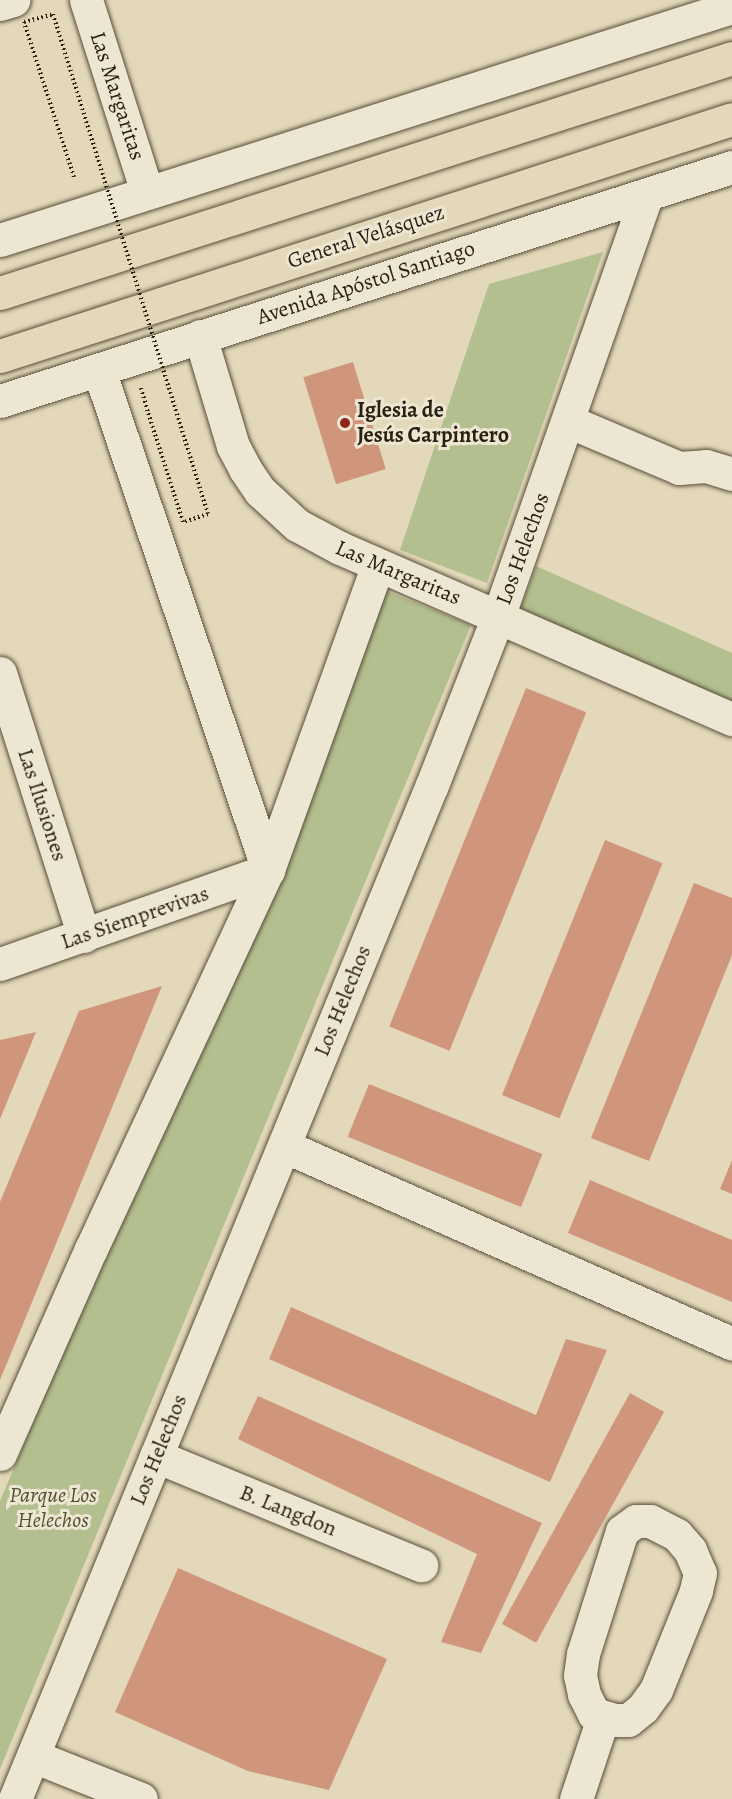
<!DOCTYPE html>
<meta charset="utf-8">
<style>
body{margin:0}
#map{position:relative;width:732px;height:1799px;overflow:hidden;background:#e3d8b9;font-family:Alegreya,serif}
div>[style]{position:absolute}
.green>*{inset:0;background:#b4bf8f}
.building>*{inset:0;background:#cf967c;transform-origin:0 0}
.path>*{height:4px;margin-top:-2px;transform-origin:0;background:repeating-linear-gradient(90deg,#2a1f10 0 1.5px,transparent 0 4.5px)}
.roads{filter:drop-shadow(0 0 2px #584d3a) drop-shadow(0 0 2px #584d3a)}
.minor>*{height:33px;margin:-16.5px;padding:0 16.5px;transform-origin:16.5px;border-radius:16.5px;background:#ede6d2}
.highway>*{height:33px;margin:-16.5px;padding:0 16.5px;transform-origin:16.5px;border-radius:16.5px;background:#e3d8b9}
.path-bridge>*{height:4px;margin-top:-2px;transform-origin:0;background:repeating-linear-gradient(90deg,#2a1f10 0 1.5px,transparent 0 4.5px)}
.dots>*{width:16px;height:16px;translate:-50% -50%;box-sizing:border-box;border:3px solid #ede6d2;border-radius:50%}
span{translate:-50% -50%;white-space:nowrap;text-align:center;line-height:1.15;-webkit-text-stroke:6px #ede6d2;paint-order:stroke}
.street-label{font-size:22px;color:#2a1f10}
.poi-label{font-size:22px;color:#2a1f10;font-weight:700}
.left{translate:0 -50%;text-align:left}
.park-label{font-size:22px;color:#534f36;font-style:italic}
</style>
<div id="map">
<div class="green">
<i style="clip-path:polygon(603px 252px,487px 583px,400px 550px,489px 284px)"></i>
<i style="clip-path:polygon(536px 566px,732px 653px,732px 705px,519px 613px)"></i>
<i style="clip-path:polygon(384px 590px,471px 625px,0 1769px,0 1501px)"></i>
</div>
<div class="building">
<i style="left:353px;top:362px;width:112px;height:52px;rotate:73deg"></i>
<i style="left:526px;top:688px;width:65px;height:365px;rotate:22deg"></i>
<i style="left:605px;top:840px;width:62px;height:275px;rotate:22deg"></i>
<i style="clip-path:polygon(694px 883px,732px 898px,732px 955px,649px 1161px,591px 1138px)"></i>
<i style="clip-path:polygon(162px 986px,0 1380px,0 1202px,79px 1011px)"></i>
<i style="clip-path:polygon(36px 1032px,0 1119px,0 1040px)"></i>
<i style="left:369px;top:1084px;width:187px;height:57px;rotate:22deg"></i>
<i style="clip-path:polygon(732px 1160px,732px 1194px,720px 1189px)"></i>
<i style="clip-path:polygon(590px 1180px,732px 1240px,732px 1302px,568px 1233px)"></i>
<i style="clip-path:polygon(291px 1307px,536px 1415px,566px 1339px,607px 1350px,550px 1482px,269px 1359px)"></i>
<i style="left:630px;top:1393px;width:39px;height:264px;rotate:29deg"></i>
<i style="clip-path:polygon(258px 1396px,542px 1523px,481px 1653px,441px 1642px,477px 1554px,238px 1439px)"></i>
<i style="clip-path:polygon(178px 1568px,387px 1659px,329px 1790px,248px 1771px,115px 1712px)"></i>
</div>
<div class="path">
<i style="left:141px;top:388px;width:25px;rotate:74deg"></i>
</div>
<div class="roads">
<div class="minor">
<i style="left:86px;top:0;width:201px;rotate:72.4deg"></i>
<i style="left:0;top:4px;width:14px;rotate:-17deg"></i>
<i style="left:0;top:240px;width:768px;rotate:-17.66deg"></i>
<i style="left:200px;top:336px;width:115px;rotate:73.3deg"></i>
<i style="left:233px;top:446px;width:26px;rotate:62deg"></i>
<i style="left:245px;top:469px;width:27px;rotate:56deg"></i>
<i style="left:260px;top:491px;width:50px;rotate:42.6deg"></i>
<i style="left:297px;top:525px;width:49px;rotate:28.1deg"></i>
<i style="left:340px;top:548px;width:428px;rotate:23.6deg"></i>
<i style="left:0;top:401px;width:768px;rotate:-17.73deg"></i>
<i style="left:568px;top:421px;width:121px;rotate:22.9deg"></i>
<i style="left:679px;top:468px;width:27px;rotate:-4deg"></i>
<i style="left:706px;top:466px;width:27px;rotate:17deg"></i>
<i style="left:0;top:673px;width:276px;rotate:72.3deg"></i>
<i style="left:0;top:964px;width:284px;rotate:-19.3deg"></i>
<i style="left:268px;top:870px;width:528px;rotate:-108.68deg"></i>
<i style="left:284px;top:1146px;width:490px;rotate:23.8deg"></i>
<i style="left:0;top:1454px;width:224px;rotate:-66.1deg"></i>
<i style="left:91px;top:1249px;width:418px;rotate:-65deg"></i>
<i style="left:268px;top:870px;width:324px;rotate:-70.2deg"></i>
<i style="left:156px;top:1456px;width:287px;rotate:22.4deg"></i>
<i style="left:636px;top:1521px;width:14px"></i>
<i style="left:650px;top:1521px;width:30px;rotate:27deg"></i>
<i style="left:677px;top:1535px;width:20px;rotate:49deg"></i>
<i style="left:690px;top:1550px;width:25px;rotate:67deg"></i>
<i style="left:700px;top:1573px;width:18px;rotate:103deg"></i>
<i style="left:696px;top:1591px;width:107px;rotate:112deg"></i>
<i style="left:656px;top:1690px;width:22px;rotate:126deg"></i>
<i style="left:643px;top:1708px;width:19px;rotate:141deg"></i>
<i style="left:628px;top:1720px;width:13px;rotate:180deg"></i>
<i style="left:615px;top:1720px;width:22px;rotate:-164deg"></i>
<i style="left:594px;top:1714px;width:22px;rotate:-117deg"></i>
<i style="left:584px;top:1694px;width:19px;rotate:-102deg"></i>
<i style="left:580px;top:1675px;width:21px;rotate:-82deg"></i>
<i style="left:583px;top:1654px;width:129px;rotate:-72.4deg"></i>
<i style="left:622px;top:1531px;width:17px;rotate:-36deg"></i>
<i style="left:33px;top:1756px;width:116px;rotate:21.7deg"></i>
<i style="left:15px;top:1799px;width:1096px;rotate:-67.65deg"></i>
<i style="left:432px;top:785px;width:180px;rotate:-68.6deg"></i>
<i style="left:498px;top:617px;width:448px;rotate:-70.6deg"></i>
<i style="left:576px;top:1799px;width:85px;rotate:-71.6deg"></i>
</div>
<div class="highway">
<i style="left:0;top:293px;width:769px;rotate:-17.8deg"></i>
<i style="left:0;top:356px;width:769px;rotate:-17.94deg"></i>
</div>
</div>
<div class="path-bridge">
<i style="left:74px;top:177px;width:163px;rotate:-107.9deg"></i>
<i style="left:24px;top:22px;width:30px;rotate:-15deg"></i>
<i style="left:53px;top:14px;width:523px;rotate:72.78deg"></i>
<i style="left:208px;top:514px;width:26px;rotate:162deg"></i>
<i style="left:183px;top:522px;width:115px;rotate:-107.7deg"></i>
</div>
<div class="dots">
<i style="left:345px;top:423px;background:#8f2418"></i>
</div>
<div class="street-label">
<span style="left:117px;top:96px;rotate:72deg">Las Margaritas</span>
<span style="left:366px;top:237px;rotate:-18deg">General Velásquez</span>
<span style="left:366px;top:283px;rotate:-18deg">Avenida Apóstol Santiago</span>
<span style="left:523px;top:549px;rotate:-70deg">Los Helechos</span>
<span style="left:398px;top:573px;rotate:23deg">Las Margaritas</span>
<span style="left:42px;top:805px;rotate:72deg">Las Ilusiones</span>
<span style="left:135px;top:918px;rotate:-19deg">Las Siemprevivas</span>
<span style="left:343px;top:1001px;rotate:-68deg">Los Helechos</span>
<span style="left:159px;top:1450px;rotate:-68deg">Los Helechos</span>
<span style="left:288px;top:1511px;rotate:22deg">B. Langdon</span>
</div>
<div class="poi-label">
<span class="left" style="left:357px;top:423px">Iglesia de<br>Jesús Carpintero</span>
</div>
<div class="park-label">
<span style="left:53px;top:1508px">Parque Los<br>Helechos</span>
</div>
</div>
